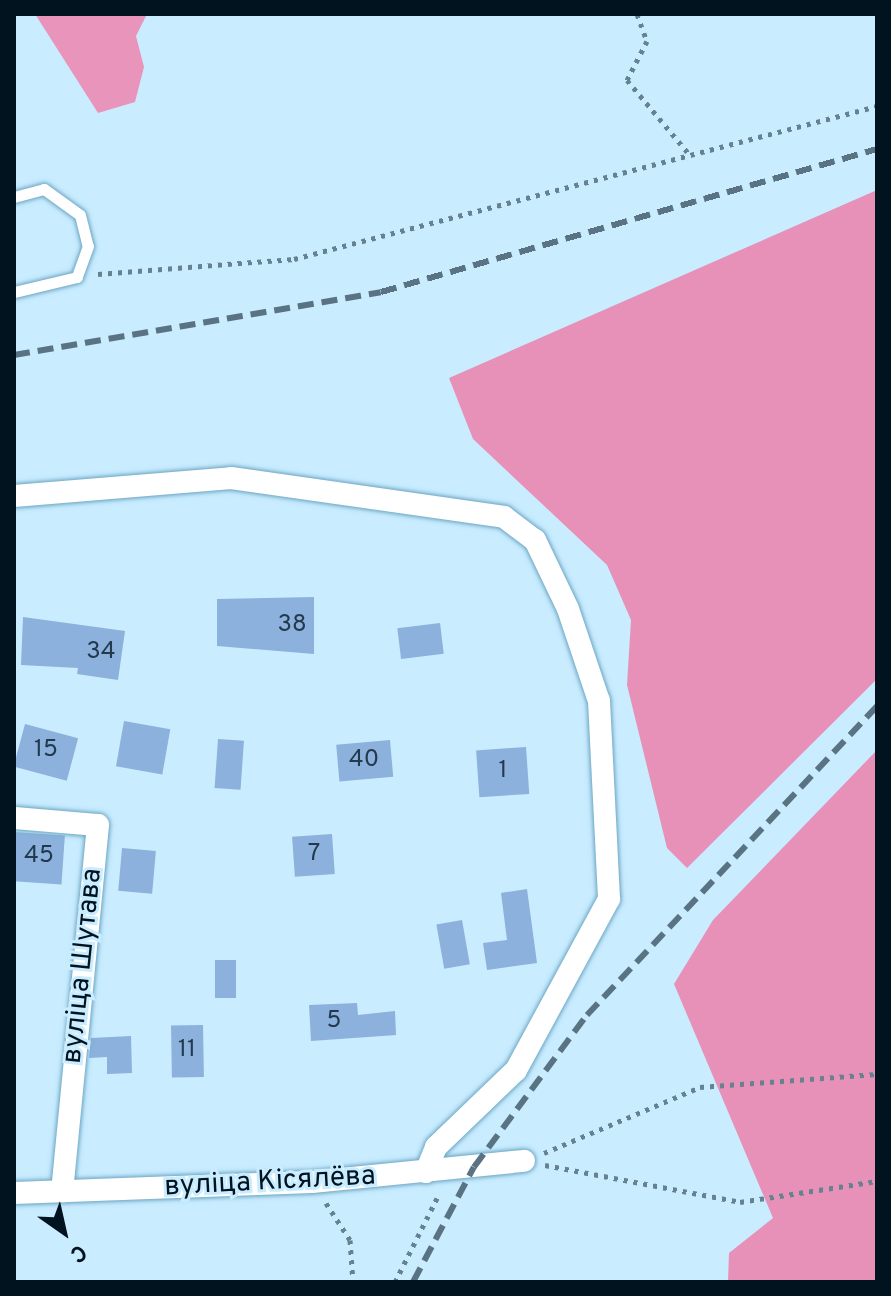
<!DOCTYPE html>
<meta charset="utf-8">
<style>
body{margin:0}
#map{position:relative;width:891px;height:1296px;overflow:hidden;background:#c9ecff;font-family:Overpass,sans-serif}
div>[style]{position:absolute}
.green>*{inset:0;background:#e995bb}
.forest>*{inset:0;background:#e791b8}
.building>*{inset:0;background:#8bb1dc;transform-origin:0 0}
.path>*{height:5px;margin-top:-2.5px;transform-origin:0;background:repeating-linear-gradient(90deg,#668190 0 4px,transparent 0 10px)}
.roads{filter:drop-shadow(0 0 2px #6ca6c4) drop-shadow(0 0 2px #6ca6c4)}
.lane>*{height:11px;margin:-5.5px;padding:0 5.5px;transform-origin:5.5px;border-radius:5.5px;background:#fff}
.street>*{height:22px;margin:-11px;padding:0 11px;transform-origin:11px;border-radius:11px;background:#fff}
.rail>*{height:6px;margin-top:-3px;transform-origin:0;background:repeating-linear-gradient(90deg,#597382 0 16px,transparent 0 24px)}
span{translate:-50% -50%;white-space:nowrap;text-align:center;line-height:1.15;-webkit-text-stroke:6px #c9ecff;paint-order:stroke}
.number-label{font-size:24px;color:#233a4e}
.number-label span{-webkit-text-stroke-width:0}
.street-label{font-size:28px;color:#00131e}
.frame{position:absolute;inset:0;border:16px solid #00131e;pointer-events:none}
.north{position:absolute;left:24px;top:1192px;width:80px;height:80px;-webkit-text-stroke:6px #c9ecff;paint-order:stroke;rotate:146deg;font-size:22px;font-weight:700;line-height:32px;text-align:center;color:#00131e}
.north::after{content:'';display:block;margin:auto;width:28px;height:36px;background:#00131e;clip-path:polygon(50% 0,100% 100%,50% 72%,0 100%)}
</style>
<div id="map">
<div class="green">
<i style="clip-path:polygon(35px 14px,147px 14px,136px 36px,144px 67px,135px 102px,98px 113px)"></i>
</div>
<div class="forest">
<i style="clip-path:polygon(877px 190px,877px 679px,687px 868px,667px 848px,627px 685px,631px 620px,607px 565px,473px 439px,449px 378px)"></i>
<i style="clip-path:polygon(877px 750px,877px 1282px,728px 1282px,729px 1253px,773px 1218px,674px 984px,713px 920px)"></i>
</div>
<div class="building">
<i style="clip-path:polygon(314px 597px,314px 654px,217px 646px,217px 599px)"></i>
<i style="clip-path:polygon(23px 617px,125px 631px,118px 680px,77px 674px,78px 668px,21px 665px)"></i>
<i style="left:440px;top:623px;width:31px;height:43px;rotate:83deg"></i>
<i style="left:124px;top:721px;width:47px;height:46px;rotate:10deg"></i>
<i style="left:25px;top:724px;width:55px;height:44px;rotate:15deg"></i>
<i style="left:218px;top:739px;width:26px;height:49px;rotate:4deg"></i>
<i style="left:390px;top:740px;width:37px;height:54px;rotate:85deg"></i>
<i style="left:526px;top:747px;width:47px;height:50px;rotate:86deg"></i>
<i style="left:14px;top:832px;width:51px;height:49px;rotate:4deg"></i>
<i style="left:332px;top:834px;width:40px;height:40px;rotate:86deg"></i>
<i style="left:122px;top:848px;width:34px;height:43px;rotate:5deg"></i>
<i style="clip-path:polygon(527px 889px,537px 963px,487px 970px,483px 943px,507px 940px,501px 893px)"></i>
<i style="left:462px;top:920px;width:45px;height:26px;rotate:80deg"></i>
<i style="left:215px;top:960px;width:21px;height:38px"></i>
<i style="clip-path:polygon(357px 1003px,358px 1015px,395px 1011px,396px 1035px,311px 1041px,309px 1005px)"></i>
<i style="left:203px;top:1025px;width:52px;height:32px;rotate:89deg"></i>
<i style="clip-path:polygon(131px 1036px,132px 1073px,107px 1074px,107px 1057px,89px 1058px,91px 1038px)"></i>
</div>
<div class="path">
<i style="left:637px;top:14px;width:29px;rotate:70deg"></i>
<i style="left:647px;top:41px;width:44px;rotate:117.1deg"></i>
<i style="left:627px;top:80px;width:98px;rotate:50deg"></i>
<i style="left:98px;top:274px;width:197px;rotate:-4.4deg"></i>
<i style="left:294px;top:259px;width:603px;rotate:-14.7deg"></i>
<i style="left:544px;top:1153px;width:169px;rotate:-22.9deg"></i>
<i style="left:700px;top:1087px;width:177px;rotate:-4.2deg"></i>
<i style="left:545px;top:1165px;width:198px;rotate:10.7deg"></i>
<i style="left:740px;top:1202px;width:139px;rotate:-8.7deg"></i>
<i style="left:326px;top:1203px;width:44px;rotate:57deg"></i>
<i style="left:350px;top:1240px;width:42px;rotate:85.9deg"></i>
<i style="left:395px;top:1282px;width:98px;rotate:-63.4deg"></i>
</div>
<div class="roads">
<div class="lane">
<i style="left:14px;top:197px;width:31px;rotate:-15deg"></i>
<i style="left:44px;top:189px;width:44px;rotate:35.8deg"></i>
<i style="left:80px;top:215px;width:32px;rotate:76deg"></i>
<i style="left:88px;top:246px;width:33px;rotate:110deg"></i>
<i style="left:77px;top:277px;width:65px;rotate:166.6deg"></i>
</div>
<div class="street">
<i style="left:14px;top:496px;width:218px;rotate:-4.7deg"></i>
<i style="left:231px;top:478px;width:276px;rotate:8.1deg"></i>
<i style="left:504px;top:517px;width:39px;rotate:37deg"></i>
<i style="left:535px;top:540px;width:76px;rotate:64.4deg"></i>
<i style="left:568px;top:609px;width:97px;rotate:71.4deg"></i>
<i style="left:599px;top:701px;width:198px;rotate:87.1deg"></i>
<i style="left:609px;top:899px;width:195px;rotate:118.5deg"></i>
<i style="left:516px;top:1070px;width:111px;rotate:136.1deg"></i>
<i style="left:436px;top:1147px;width:27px;rotate:112deg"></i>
<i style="left:14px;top:818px;width:84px;rotate:4.8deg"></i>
<i style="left:98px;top:825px;width:368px;rotate:95.6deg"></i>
<i style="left:14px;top:1193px;width:298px;rotate:-2.1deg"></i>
<i style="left:312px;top:1182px;width:213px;rotate:-5.7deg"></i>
</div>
</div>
<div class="rail">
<i style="left:14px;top:355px;width:372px;rotate:-9.7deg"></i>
<i style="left:381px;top:292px;width:516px;rotate:-16.08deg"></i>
<i style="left:413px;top:1282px;width:130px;rotate:-62.1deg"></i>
<i style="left:474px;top:1167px;width:189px;rotate:-53.4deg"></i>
<i style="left:587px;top:1015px;width:424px;rotate:-46.8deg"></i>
</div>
<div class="number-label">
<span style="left:292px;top:626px">38</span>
<span style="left:101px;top:653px">34</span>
<span style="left:46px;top:751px">15</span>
<span style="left:364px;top:761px">40</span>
<span style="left:503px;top:772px">1</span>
<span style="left:314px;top:855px">7</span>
<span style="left:39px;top:857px">45</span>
<span style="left:334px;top:1022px">5</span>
<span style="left:187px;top:1051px">11</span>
</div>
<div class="street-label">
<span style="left:83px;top:966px;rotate:-84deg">вуліца Шутава</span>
<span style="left:270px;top:1182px;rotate:-3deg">вуліца Кісялёва</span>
</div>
<div class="frame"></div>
<div class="north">С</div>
</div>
